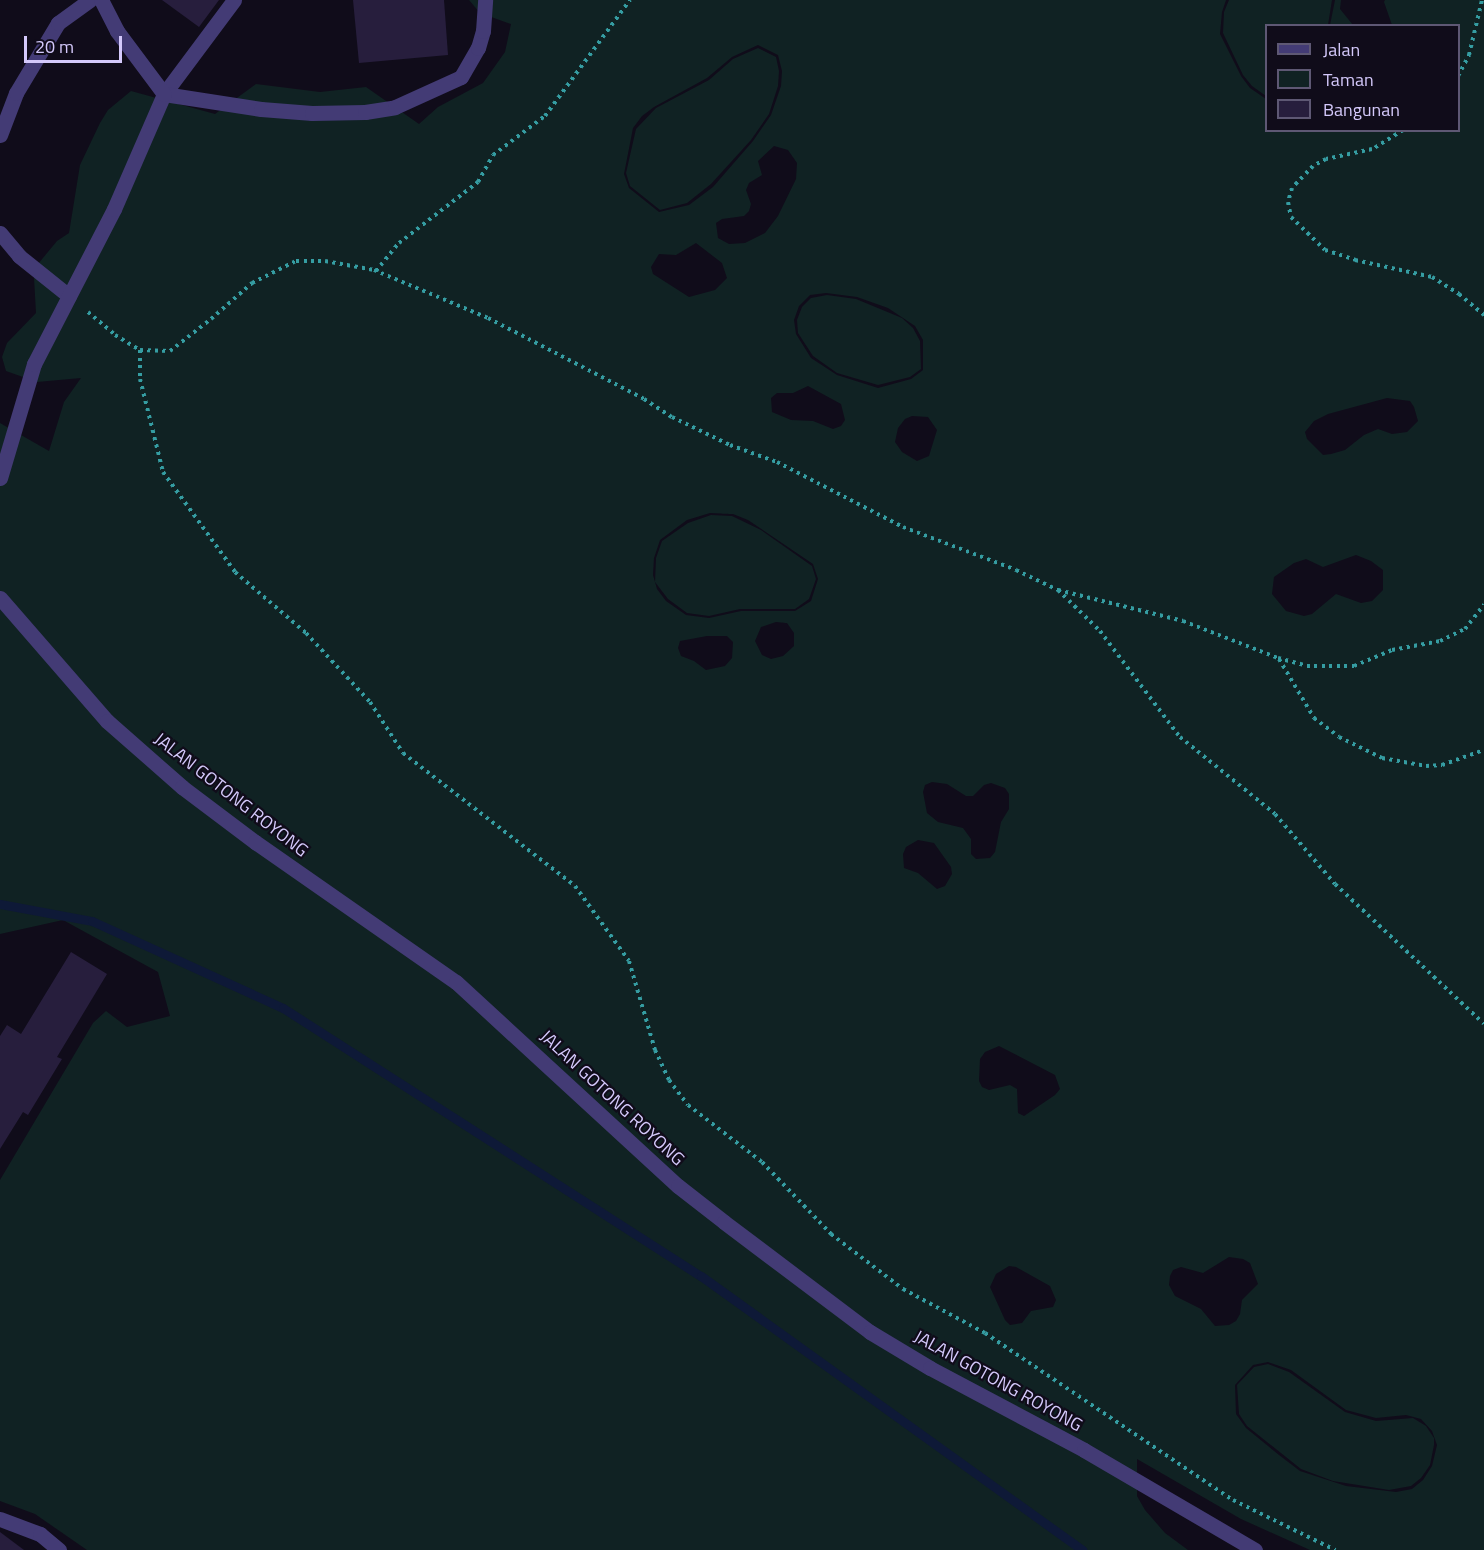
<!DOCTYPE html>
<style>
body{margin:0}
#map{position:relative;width:1484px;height:1550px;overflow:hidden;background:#100c1a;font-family:"Titillium Web",sans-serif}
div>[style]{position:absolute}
.green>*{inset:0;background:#102223}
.stream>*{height:9px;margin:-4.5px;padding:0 4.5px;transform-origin:4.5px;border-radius:4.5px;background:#0e1937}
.building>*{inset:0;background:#271e3d}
.path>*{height:4px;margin-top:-2px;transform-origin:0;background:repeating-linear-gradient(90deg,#359da2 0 3px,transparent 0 7.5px)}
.minor>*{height:15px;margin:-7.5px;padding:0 7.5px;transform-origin:7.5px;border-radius:7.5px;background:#433b75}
span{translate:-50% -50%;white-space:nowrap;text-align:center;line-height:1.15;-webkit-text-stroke:4.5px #100c1a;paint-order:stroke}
.street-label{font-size:18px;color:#d4c9fb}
.legend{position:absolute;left:1265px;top:24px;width:195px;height:108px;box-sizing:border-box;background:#100c1a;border:2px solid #5e5874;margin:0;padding:8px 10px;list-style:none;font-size:18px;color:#d4c9fb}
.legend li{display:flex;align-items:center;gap:12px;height:30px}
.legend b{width:30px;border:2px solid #5e5874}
.scale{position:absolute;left:24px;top:36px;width:98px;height:27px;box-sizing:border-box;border:3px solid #d4c9fb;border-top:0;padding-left:8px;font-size:18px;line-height:21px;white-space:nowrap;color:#d4c9fb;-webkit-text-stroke:4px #100c1a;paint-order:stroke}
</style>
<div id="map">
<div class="green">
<i style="clip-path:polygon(evenodd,469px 0,1226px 0,1222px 12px,1220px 34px,1241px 76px,1250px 88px,1266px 99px,1266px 130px,1458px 130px,1458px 26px,1392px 25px,1384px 2px,1385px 0,1484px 0,1484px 1550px,1310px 1550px,1241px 1519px,1137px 1459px,1137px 1496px,1145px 1510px,1165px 1533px,1188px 1550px,87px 1550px,35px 1514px,0 1501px,0 1180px,93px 1023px,106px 1011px,127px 1027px,170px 1016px,158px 972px,63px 920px,0 934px,0 423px,49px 451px,64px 402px,81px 378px,37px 382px,6px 371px,2px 357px,7px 343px,36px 313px,34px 278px,38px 264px,57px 241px,69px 233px,80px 165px,100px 123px,108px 110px,131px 91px,215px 114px,256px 84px,320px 92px,366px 87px,419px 124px,438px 107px,483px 83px,505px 52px,511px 24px,480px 13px,469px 0,758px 45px,778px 55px,782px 71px,781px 86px,771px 115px,753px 141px,713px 187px,689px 205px,659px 212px,629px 188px,624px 174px,633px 128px,642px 116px,654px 107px,707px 78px,732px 57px,758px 45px,469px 0,774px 146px,788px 150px,797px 163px,796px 179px,778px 216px,765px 233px,745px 243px,729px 244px,718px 238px,716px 223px,722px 219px,744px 216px,749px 211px,751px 204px,746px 190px,749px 183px,762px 175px,758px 161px,774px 146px,469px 0,696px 243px,722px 263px,727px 278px,715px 290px,689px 297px,653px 274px,651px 267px,659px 254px,676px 255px,696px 243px,469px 0,826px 293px,857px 297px,888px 308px,915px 326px,923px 340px,923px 370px,911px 379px,878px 388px,837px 375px,811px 358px,796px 334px,794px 320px,799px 306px,810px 295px,826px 293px,469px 0,808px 386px,841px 404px,845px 420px,841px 426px,833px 429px,813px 421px,791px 420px,772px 412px,771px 398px,777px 393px,793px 393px,808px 386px,469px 0,1387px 398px,1410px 401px,1414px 407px,1418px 421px,1407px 432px,1392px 434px,1378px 429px,1364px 435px,1345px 450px,1331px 454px,1323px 455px,1307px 439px,1305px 432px,1314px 421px,1328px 414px,1387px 398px,469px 0,912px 416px,928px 417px,937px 430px,929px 456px,917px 461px,902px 452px,895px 442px,898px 428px,905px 419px,912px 416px,469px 0,710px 513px,733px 514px,748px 520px,813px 564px,818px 579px,811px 601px,795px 611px,741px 611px,709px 618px,686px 615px,666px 601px,657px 589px,653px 575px,654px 558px,660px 540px,687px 520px,710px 513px,469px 0,1356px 555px,1371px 561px,1383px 570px,1383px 590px,1372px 601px,1361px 603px,1336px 594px,1312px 614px,1304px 616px,1286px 611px,1272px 594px,1274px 577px,1294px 563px,1306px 559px,1323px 567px,1356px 555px,469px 0,776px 622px,787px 623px,794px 633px,794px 646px,783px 656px,771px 659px,762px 655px,755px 641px,761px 627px,776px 622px,469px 0,707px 636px,727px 636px,733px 642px,732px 658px,725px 666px,706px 670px,694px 661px,681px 656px,678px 648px,680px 641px,707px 636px,469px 0,932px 782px,947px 784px,966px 796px,973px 796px,984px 785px,991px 783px,1005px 788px,1009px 794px,1009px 809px,1001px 822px,995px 852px,990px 858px,976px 859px,971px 854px,971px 839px,963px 828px,938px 822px,927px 813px,923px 792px,925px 785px,932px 782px,469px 0,918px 840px,934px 843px,951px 867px,952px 874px,945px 886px,937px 889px,918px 873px,904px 868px,903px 854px,906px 847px,918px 840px,469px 0,999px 1046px,1055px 1075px,1060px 1089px,1055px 1095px,1024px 1116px,1018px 1113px,1017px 1089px,1010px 1085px,989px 1090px,982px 1087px,979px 1081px,980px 1059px,985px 1052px,999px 1046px,469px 0,1229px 1257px,1243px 1259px,1250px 1263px,1258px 1284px,1242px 1300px,1240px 1314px,1236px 1321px,1229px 1325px,1215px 1326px,1201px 1309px,1175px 1296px,1169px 1285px,1170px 1276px,1173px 1270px,1181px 1267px,1203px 1273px,1229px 1257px,469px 0,1009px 1266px,1016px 1267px,1050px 1286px,1056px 1300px,1053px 1307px,1031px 1311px,1022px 1323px,1010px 1325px,1005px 1320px,990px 1287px,996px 1274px,1009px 1266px,469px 0,1268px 1362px,1291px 1370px,1346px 1410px,1376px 1418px,1406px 1415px,1421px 1419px,1432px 1431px,1437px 1445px,1432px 1466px,1423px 1480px,1412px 1489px,1396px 1492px,1346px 1486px,1300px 1471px,1279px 1455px,1246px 1428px,1236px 1414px,1235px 1385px,1253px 1365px,1268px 1362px)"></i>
<i style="clip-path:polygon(1229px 0,1332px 0,1328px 25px,1266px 26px,1266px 96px,1252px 86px,1243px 75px,1223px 33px,1224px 12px)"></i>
<i style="clip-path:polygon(1335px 0,1341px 0,1340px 9px,1353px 25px,1330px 25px)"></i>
<i style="clip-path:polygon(758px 48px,776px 57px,779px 71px,778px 86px,769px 114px,751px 140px,711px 184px,687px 203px,660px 210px,630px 186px,626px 173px,636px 129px,656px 108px,709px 80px,733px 59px)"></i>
<i style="clip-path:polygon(827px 295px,856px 299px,902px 318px,913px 328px,920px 341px,921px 369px,910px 377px,878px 385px,837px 373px,813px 356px,798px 333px,797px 320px,802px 307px,811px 298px)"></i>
<i style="clip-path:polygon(711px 515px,732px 516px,761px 530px,812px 566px,816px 579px,809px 599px,795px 609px,740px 609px,709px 616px,687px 613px,668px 599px,655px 582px,656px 558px,662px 541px,688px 523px)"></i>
<i style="clip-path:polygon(1268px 1364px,1289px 1372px,1345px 1412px,1376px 1421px,1413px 1418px,1426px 1426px,1434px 1438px,1434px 1445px,1430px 1465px,1421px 1478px,1411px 1486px,1389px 1490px,1333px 1481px,1301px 1469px,1247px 1426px,1239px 1414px,1237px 1385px,1254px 1367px)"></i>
</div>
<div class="stream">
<i style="left:0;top:904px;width:94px;rotate:10.5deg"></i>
<i style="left:92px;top:921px;width:210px;rotate:24.5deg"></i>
<i style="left:283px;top:1008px;width:497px;rotate:32.7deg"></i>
<i style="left:701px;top:1276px;width:470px;rotate:35.7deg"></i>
</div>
<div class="building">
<i style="clip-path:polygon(162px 0,219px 0,199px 27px)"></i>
<i style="clip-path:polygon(353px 0,444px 0,448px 55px,359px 63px)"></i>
<i style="clip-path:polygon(71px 952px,107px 974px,57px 1057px,62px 1059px,28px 1115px,23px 1112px,0 1149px,0 1036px,7px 1025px,21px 1034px)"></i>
<i style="clip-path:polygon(0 1532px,24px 1550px,0 1550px)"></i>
</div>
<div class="path">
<i style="left:1458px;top:76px;width:24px;rotate:-62deg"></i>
<i style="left:1469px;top:55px;width:57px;rotate:-76.7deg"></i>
<i style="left:1403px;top:130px;width:36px;rotate:148deg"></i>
<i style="left:1372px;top:149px;width:47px;rotate:167.7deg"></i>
<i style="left:1326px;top:159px;width:15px;rotate:152deg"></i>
<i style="left:1313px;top:166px;width:30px;rotate:134deg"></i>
<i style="left:1292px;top:188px;width:15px;rotate:106deg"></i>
<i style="left:1288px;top:202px;width:15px;rotate:79deg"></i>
<i style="left:1291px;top:217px;width:47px;rotate:44.1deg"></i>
<i style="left:1325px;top:250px;width:32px;rotate:18deg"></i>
<i style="left:1355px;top:260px;width:79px;rotate:12.4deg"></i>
<i style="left:1432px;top:277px;width:32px;rotate:32deg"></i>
<i style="left:1459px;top:294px;width:33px;rotate:40deg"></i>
<i style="left:376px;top:271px;width:36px;rotate:-51deg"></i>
<i style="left:399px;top:243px;width:100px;rotate:-37.7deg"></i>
<i style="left:478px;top:182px;width:31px;rotate:-61deg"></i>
<i style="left:493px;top:155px;width:65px;rotate:-36.9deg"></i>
<i style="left:545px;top:116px;width:144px;rotate:-53.8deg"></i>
<i style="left:88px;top:312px;width:35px;rotate:40deg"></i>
<i style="left:115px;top:335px;width:29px;rotate:31deg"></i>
<i style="left:140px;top:350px;width:30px;rotate:2deg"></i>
<i style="left:170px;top:351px;width:52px;rotate:-38deg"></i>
<i style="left:211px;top:319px;width:55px;rotate:-41.3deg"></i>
<i style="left:252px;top:283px;width:49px;rotate:-26.6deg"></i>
<i style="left:296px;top:261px;width:29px"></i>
<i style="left:325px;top:261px;width:50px;rotate:10.4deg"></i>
<i style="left:374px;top:270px;width:124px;rotate:22.8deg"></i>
<i style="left:488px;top:318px;width:176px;rotate:27.4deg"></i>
<i style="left:644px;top:399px;width:33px;rotate:33deg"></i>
<i style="left:672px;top:417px;width:64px;rotate:25.8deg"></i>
<i style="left:730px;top:445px;width:50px;rotate:19.9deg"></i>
<i style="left:777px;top:462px;width:142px;rotate:27.3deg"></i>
<i style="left:903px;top:527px;width:121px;rotate:20.8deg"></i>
<i style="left:1016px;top:570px;width:47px;rotate:25.5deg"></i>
<i style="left:1058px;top:590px;width:129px;rotate:13.9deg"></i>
<i style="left:1183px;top:621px;width:102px;rotate:21.3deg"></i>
<i style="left:1278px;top:658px;width:30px;rotate:15deg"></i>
<i style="left:1307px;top:666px;width:47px"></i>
<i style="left:1354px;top:666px;width:41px;rotate:-22.8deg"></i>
<i style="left:1392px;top:650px;width:49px;rotate:-10.6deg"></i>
<i style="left:1440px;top:641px;width:28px;rotate:-26deg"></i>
<i style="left:1465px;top:629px;width:31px;rotate:-52deg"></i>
<i style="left:140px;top:350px;width:29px;rotate:90deg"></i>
<i style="left:140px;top:379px;width:96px;rotate:76.1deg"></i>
<i style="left:163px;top:472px;width:123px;rotate:54.2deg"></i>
<i style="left:235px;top:572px;width:94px;rotate:40.7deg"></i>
<i style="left:306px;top:633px;width:94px;rotate:47.2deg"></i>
<i style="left:370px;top:702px;width:61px;rotate:57.1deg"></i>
<i style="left:403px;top:753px;width:217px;rotate:37.7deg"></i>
<i style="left:575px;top:886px;width:92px;rotate:54.2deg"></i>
<i style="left:629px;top:961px;width:93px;rotate:73.7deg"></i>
<i style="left:655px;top:1050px;width:33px;rotate:65deg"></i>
<i style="left:669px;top:1080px;width:31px;rotate:53deg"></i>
<i style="left:688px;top:1105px;width:93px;rotate:37.6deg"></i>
<i style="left:762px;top:1162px;width:100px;rotate:46.2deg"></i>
<i style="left:831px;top:1234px;width:91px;rotate:37.4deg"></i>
<i style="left:903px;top:1289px;width:93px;rotate:28.2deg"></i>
<i style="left:985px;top:1333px;width:299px;rotate:34deg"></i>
<i style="left:1233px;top:1500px;width:114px;rotate:26.1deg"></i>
<i style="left:1058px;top:590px;width:59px;rotate:44.3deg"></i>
<i style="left:1100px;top:631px;width:133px;rotate:53deg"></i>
<i style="left:1180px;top:737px;width:122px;rotate:39deg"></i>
<i style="left:1275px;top:814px;width:92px;rotate:49.4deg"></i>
<i style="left:1335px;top:884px;width:204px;rotate:43.2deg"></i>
<i style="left:1279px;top:659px;width:69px;rotate:59.3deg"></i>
<i style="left:1314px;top:718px;width:31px;rotate:37deg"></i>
<i style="left:1339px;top:737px;width:48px;rotate:26deg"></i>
<i style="left:1382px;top:758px;width:45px;rotate:10.3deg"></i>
<i style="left:1426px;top:766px;width:16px;rotate:-4deg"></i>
<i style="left:1442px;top:765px;width:45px;rotate:-19.7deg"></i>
</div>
<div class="minor">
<i style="left:234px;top:0;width:117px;rotate:126.7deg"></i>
<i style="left:164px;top:94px;width:98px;rotate:8.8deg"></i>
<i style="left:261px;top:109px;width:51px;rotate:4.5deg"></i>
<i style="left:312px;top:113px;width:53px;rotate:-1.1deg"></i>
<i style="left:365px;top:112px;width:30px;rotate:-9deg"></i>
<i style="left:395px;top:107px;width:72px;rotate:-24.4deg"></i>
<i style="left:461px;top:77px;width:34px;rotate:-60deg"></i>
<i style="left:478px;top:48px;width:18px;rotate:-74deg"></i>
<i style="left:483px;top:31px;width:31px;rotate:-86deg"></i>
<i style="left:0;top:135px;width:45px;rotate:-69.1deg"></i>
<i style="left:16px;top:93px;width:82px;rotate:-59deg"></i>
<i style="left:58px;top:23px;width:39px;rotate:-36deg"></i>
<i style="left:0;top:233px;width:30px;rotate:50deg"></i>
<i style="left:19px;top:256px;width:64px;rotate:38.7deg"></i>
<i style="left:0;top:478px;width:119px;rotate:-73.4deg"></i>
<i style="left:34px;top:364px;width:174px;rotate:-62.7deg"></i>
<i style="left:114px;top:209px;width:125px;rotate:-66.5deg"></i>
<i style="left:164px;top:94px;width:79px;rotate:-126.7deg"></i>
<i style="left:117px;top:31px;width:35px;rotate:-117deg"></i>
<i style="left:0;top:598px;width:163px;rotate:49deg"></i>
<i style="left:107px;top:721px;width:100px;rotate:41.3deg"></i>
<i style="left:182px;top:787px;width:91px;rotate:37deg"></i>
<i style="left:255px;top:842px;width:245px;rotate:34.9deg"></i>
<i style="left:456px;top:982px;width:301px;rotate:42.6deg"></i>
<i style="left:678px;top:1186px;width:58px;rotate:38deg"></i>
<i style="left:724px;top:1222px;width:183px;rotate:37deg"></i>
<i style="left:870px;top:1332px;width:70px;rotate:31deg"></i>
<i style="left:930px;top:1368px;width:174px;rotate:28deg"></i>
<i style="left:1084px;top:1450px;width:198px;rotate:30.3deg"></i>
<i style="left:0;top:1519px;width:43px;rotate:20.6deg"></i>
<i style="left:40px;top:1534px;width:25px;rotate:40deg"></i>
</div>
<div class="street-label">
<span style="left:231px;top:795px;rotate:38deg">JALAN GOTONG ROYONG</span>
<span style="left:612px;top:1098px;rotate:43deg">JALAN GOTONG ROYONG</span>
<span style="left:998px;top:1381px;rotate:29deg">JALAN GOTONG ROYONG</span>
</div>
<ul class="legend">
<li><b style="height:8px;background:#433b75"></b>Jalan</li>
<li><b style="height:16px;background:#102223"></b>Taman</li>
<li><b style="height:16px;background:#271e3d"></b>Bangunan</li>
</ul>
<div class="scale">20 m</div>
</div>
